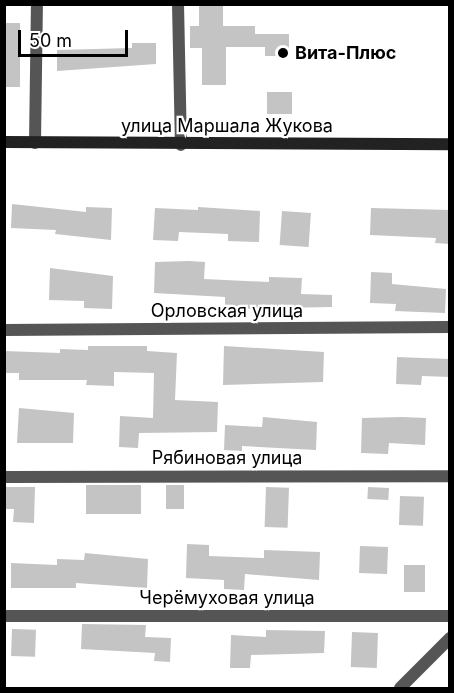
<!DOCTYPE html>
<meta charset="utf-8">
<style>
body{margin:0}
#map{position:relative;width:454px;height:693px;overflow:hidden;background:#fff;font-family:Inter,sans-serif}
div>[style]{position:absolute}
.building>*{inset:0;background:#c4c4c4;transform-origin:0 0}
.minor>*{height:12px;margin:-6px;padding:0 6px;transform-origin:6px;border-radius:6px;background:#555}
.secondary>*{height:12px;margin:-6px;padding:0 6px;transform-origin:6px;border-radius:6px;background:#222}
.dots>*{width:16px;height:16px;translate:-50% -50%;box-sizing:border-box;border:3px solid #fff;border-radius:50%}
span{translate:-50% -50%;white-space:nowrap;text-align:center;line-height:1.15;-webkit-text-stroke:4.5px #fff;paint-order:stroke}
.poi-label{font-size:18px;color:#000;font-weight:700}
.left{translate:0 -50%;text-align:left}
.street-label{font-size:18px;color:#000}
.frame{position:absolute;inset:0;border:6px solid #000;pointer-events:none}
.scale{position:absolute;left:18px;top:30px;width:110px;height:27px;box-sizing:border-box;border:3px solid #000;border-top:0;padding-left:8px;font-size:18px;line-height:21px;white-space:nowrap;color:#000;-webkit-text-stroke:4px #fff;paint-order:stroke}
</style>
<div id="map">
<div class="building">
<i style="clip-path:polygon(199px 4px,223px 4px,223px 26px,255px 26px,255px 34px,289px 34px,289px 56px,265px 56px,265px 47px,226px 47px,226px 85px,202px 85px,202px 48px,190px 48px,190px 26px,199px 26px)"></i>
<i style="left:20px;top:23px;width:64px;height:16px;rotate:90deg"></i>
<i style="clip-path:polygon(132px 43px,156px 43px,156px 64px,57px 71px,57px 50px,132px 48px)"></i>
<i style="left:267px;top:92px;width:25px;height:22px"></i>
<i style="clip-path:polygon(12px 204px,86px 212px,86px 207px,112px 208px,111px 240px,55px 234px,56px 230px,11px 228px)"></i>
<i style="clip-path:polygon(198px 207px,260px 211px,259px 242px,228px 241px,228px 234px,179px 232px,178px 241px,153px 240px,155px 208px,198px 210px)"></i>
<i style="clip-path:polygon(371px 208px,450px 210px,450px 244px,435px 243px,436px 238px,370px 235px)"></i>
<i style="left:282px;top:211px;width:29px;height:34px;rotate:4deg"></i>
<i style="clip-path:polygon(189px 261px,205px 262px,204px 279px,269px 282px,269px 277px,302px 278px,301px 294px,332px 295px,332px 307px,225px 309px,225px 297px,154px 293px,155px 262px)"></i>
<i style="clip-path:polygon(50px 268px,113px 276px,112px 309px,84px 308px,84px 301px,49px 300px)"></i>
<i style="clip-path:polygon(371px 272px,392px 273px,392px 284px,446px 289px,445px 313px,395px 311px,396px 304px,370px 303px)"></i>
<i style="clip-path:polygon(88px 346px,147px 346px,147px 351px,177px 353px,175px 400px,218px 402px,217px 432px,139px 433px,138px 448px,119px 447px,120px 416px,153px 418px,154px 373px,114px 372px,114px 386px,86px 385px,87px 380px,19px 380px,19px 373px,4px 373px,4px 351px,60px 353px,60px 349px,88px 350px)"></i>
<i style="clip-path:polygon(224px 346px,324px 352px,323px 382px,223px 385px)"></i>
<i style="clip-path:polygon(397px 357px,450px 359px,450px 377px,422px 376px,421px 385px,396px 384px)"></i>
<i style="clip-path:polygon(19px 408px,74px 413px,73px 443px,17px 443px)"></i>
<i style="clip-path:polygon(263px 417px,317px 422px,316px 450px,242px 446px,242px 451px,224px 450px,225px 425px,262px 427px)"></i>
<i style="clip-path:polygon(402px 417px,426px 418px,425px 445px,389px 443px,388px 454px,361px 453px,362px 418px)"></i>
<i style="left:86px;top:485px;width:55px;height:29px"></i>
<i style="left:166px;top:485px;width:18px;height:24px"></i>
<i style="clip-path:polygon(4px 487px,35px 487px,34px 523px,13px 522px,14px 509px,4px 509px)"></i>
<i style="left:266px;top:487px;width:23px;height:40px;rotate:2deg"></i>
<i style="left:368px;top:487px;width:21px;height:12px;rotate:3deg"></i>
<i style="left:400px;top:496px;width:24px;height:29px;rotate:2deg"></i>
<i style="clip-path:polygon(187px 544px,209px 545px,209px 556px,264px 558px,264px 550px,320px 552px,319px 580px,245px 574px,244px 590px,224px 589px,224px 580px,186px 578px)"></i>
<i style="left:360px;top:546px;width:28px;height:27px;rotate:2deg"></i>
<i style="clip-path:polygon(85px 553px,148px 559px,147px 588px,76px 583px,76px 588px,11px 588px,11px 563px,57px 565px,57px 559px,84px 560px)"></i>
<i style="left:404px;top:565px;width:21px;height:27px"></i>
<i style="clip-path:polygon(82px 624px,146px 625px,145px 637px,171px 638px,170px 662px,154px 661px,155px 653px,81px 649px)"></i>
<i style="left:12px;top:629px;width:24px;height:27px;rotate:2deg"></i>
<i style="clip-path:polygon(266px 630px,325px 631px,324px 653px,251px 655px,250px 668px,230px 668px,231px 635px,266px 637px)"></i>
<i style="left:352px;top:632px;width:26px;height:35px;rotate:2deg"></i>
</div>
<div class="minor">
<i style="left:178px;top:4px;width:141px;rotate:88.8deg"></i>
<i style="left:35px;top:143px;width:139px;rotate:-89.2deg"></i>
<i style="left:4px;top:330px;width:446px;rotate:-0.4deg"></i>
<i style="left:4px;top:477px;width:446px;rotate:-0.1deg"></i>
<i style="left:4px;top:616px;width:446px"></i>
<i style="left:400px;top:688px;width:71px;rotate:-45deg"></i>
</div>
<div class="secondary">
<i style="left:4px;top:142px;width:446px;rotate:0.3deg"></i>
</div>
<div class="dots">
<i style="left:283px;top:53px;background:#000"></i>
</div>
<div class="poi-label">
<span class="left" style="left:295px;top:53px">Вита-Плюс</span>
</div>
<div class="street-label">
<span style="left:227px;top:126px">улица Маршала Жукова</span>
<span style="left:227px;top:311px">Орловская улица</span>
<span style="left:227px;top:458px">Рябиновая улица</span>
<span style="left:227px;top:598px">Черёмуховая улица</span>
</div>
<div class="frame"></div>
<div class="scale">50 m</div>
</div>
